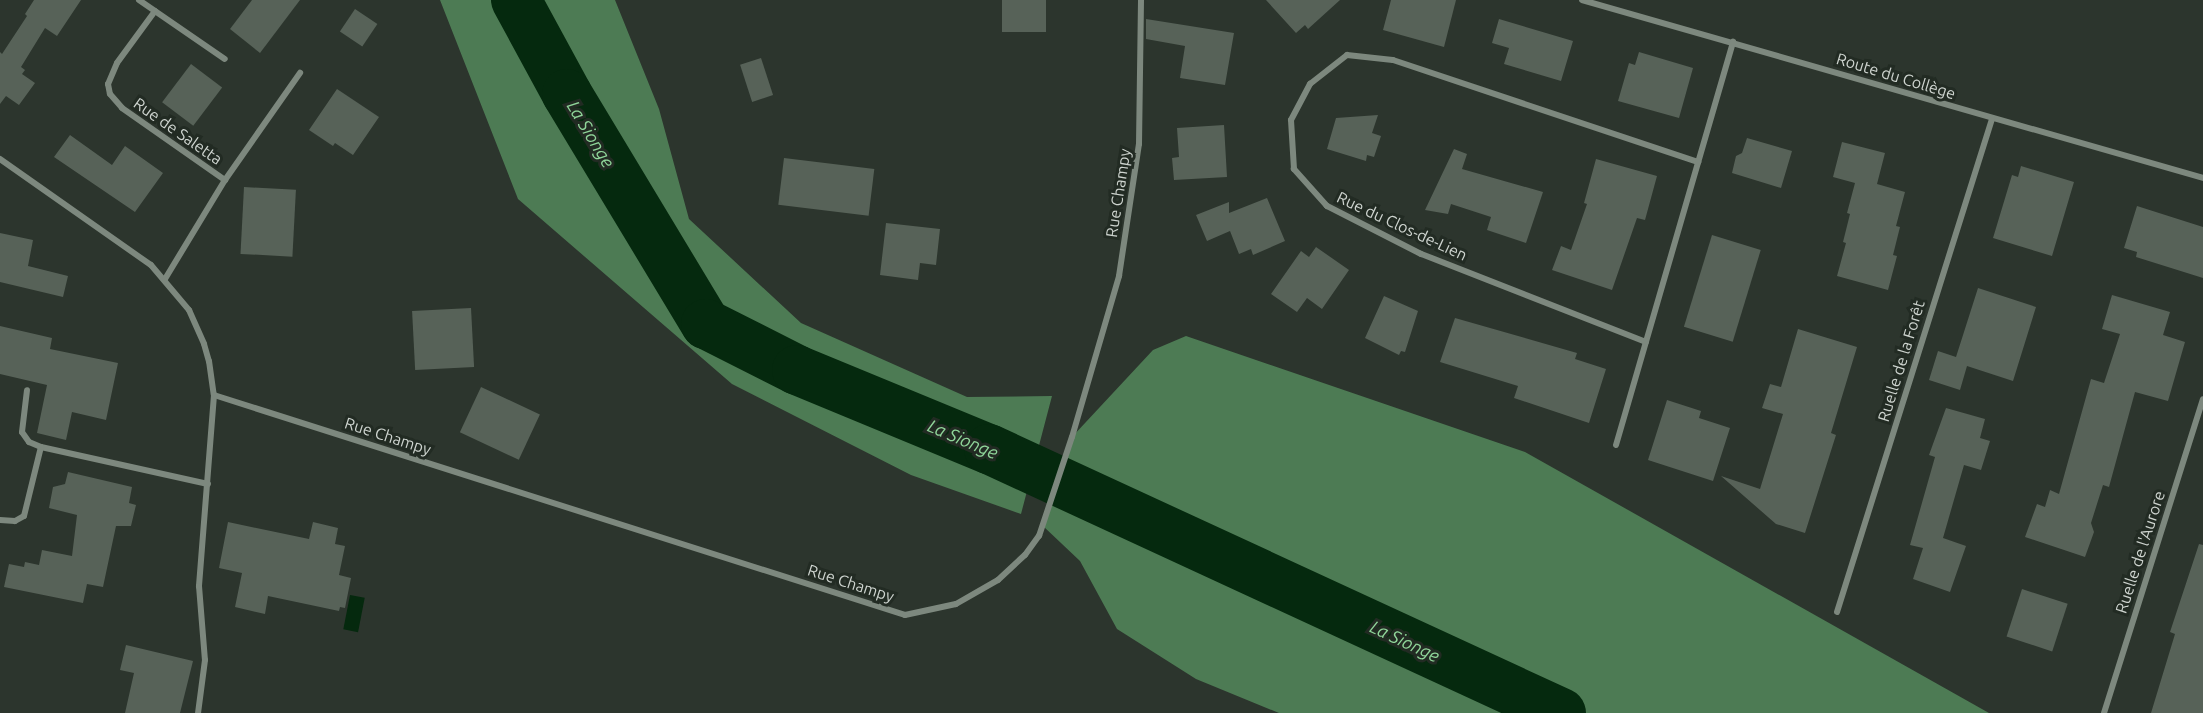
<!DOCTYPE html>
<meta charset="utf-8">
<style>
body{margin:0}
#map{position:relative;width:2203px;height:713px;overflow:hidden;background:#2c352d;font-family:Ubuntu,sans-serif}
div>[style]{position:absolute}
.forest>*{inset:0;background:#4d7b54}
.water>*{inset:0;background:#05290e;transform-origin:0 0}
.river>*{height:50px;margin:-25px;padding:0 25px;transform-origin:25px;border-radius:25px;background:#05290e}
.building>*{inset:0;background:#576258;transform-origin:0 0}
.street>*{height:6px;margin:-3px;padding:0 3px;transform-origin:3px;border-radius:3px;background:#7d887e}
span{translate:-50% -50%;white-space:nowrap;text-align:center;line-height:1.15;-webkit-text-stroke:6px #222b23;paint-order:stroke}
.street-label{font-size:16px;color:#ced4cf}
.water-label{font-size:18px;color:#90d69a;font-style:italic}
</style>
<div id="map">
<div class="forest">
<i style="clip-path:polygon(440px 0,615px 0,659px 109px,689px 219px,801px 323px,967px 397px,1052px 396px,1021px 514px,911px 475px,732px 384px,518px 199px)"></i>
<i style="clip-path:polygon(1186px 336px,1525px 452px,1989px 713px,1279px 713px,1196px 679px,1117px 629px,1080px 561px,1043px 526px,1072px 437px,1153px 350px)"></i>
</div>
<div class="water">
<i style="left:350px;top:595px;width:15px;height:35px;rotate:11deg"></i>
</div>
<div class="river">
<i style="left:516px;top:0;width:107px;rotate:61.5deg"></i>
<i style="left:567px;top:94px;width:269px;rotate:58.9deg"></i>
<i style="left:706px;top:324px;width:102px;rotate:26.8deg"></i>
<i style="left:797px;top:370px;width:208px;rotate:22.4deg"></i>
<i style="left:989px;top:449px;width:630px;rotate:24.78deg"></i>
</div>
<div class="building">
<i style="clip-path:polygon(34px 0,81px 0,57px 36px,45px 28px,21px 67px,25px 70px,22px 74px,35px 83px,19px 105px,6px 96px,0 104px,0 52px,2px 54px,27px 16px,25px 14px)"></i>
<i style="clip-path:polygon(252px 0,300px 0,260px 53px,230px 29px)"></i>
<i style="left:1002px;top:0;width:44px;height:32px"></i>
<i style="clip-path:polygon(1266px 0,1340px 0,1308px 29px,1305px 25px,1296px 33px)"></i>
<i style="clip-path:polygon(1391px 0,1456px 0,1444px 47px,1383px 30px)"></i>
<i style="left:355px;top:9px;width:27px;height:27px;rotate:34deg"></i>
<i style="clip-path:polygon(1146px 19px,1234px 33px,1225px 85px,1180px 78px,1185px 46px,1146px 39px)"></i>
<i style="clip-path:polygon(1499px 19px,1573px 41px,1561px 81px,1504px 64px,1509px 48px,1492px 43px)"></i>
<i style="clip-path:polygon(1639px 52px,1693px 68px,1679px 118px,1618px 101px,1629px 63px,1635px 65px)"></i>
<i style="left:761px;top:58px;width:39px;height:22px;rotate:72deg"></i>
<i style="left:191px;top:64px;width:39px;height:48px;rotate:37deg"></i>
<i style="clip-path:polygon(337px 89px,379px 117px,353px 155px,335px 143px,333px 146px,309px 130px)"></i>
<i style="clip-path:polygon(1378px 115px,1372px 133px,1381px 136px,1374px 157px,1367px 155px,1366px 161px,1327px 149px,1336px 118px)"></i>
<i style="clip-path:polygon(1224px 125px,1227px 177px,1174px 180px,1172px 158px,1179px 157px,1177px 128px)"></i>
<i style="clip-path:polygon(70px 135px,112px 165px,125px 146px,163px 173px,135px 212px,54px 157px)"></i>
<i style="clip-path:polygon(1747px 138px,1792px 151px,1781px 188px,1732px 173px,1736px 156px,1742px 153px)"></i>
<i style="clip-path:polygon(1842px 142px,1885px 153px,1877px 184px,1905px 192px,1896px 226px,1900px 227px,1893px 255px,1897px 256px,1888px 290px,1837px 276px,1846px 243px,1843px 242px,1850px 214px,1847px 213px,1855px 183px,1833px 177px)"></i>
<i style="clip-path:polygon(1454px 149px,1467px 154px,1462px 169px,1543px 192px,1526px 243px,1487px 230px,1491px 217px,1451px 204px,1448px 214px,1425px 210px)"></i>
<i style="left:784px;top:158px;width:91px;height:47px;rotate:7deg"></i>
<i style="clip-path:polygon(1596px 159px,1657px 176px,1645px 220px,1637px 218px,1612px 290px,1552px 270px,1561px 246px,1571px 250px,1587px 204px,1584px 203px)"></i>
<i style="clip-path:polygon(2021px 166px,2074px 182px,2052px 256px,1993px 238px,2012px 175px,2018px 177px)"></i>
<i style="left:244px;top:187px;width:52px;height:67px;rotate:3deg"></i>
<i style="clip-path:polygon(1267px 198px,1285px 241px,1253px 255px,1251px 249px,1239px 254px,1230px 231px,1207px 241px,1196px 215px,1229px 202px,1229px 213px)"></i>
<i style="clip-path:polygon(2137px 206px,2203px 227px,2203px 278px,2136px 257px,2137px 252px,2124px 248px)"></i>
<i style="clip-path:polygon(886px 223px,940px 229px,936px 265px,920px 263px,918px 280px,880px 275px)"></i>
<i style="clip-path:polygon(0 233px,33px 240px,28px 266px,68px 276px,63px 297px,0 282px)"></i>
<i style="left:1712px;top:235px;width:51px;height:96px;rotate:17deg"></i>
<i style="clip-path:polygon(1316px 247px,1349px 270px,1322px 309px,1307px 298px,1297px 312px,1271px 294px,1301px 251px,1309px 257px)"></i>
<i style="clip-path:polygon(1978px 288px,2036px 307px,2013px 381px,1967px 366px,1960px 390px,1929px 380px,1938px 351px,1956px 357px)"></i>
<i style="clip-path:polygon(2112px 295px,2170px 312px,2163px 335px,2185px 342px,2168px 401px,2135px 392px,2109px 487px,2103px 485px,2091px 523px,2094px 532px,2085px 557px,2025px 537px,2037px 504px,2045px 507px,2050px 490px,2059px 494px,2091px 379px,2104px 383px,2120px 334px,2102px 329px)"></i>
<i style="clip-path:polygon(1384px 296px,1418px 311px,1405px 352px,1401px 351px,1399px 355px,1365px 338px)"></i>
<i style="left:471px;top:308px;width:59px;height:59px;rotate:87deg"></i>
<i style="clip-path:polygon(1455px 318px,1577px 353px,1575px 359px,1606px 369px,1589px 423px,1514px 398px,1518px 386px,1440px 362px)"></i>
<i style="clip-path:polygon(0 326px,52px 338px,50px 349px,118px 363px,106px 420px,72px 412px,66px 440px,37px 433px,47px 385px,0 374px)"></i>
<i style="clip-path:polygon(1798px 329px,1857px 347px,1831px 433px,1836px 435px,1805px 533px,1776px 524px,1721px 476px,1760px 489px,1783px 414px,1762px 408px,1770px 384px,1781px 387px)"></i>
<i style="left:481px;top:387px;width:65px;height:50px;rotate:25deg"></i>
<i style="clip-path:polygon(1667px 400px,1701px 411px,1699px 418px,1730px 428px,1713px 481px,1648px 460px)"></i>
<i style="clip-path:polygon(1946px 408px,1985px 419px,1980px 438px,1990px 441px,1981px 470px,1964px 465px,1943px 538px,1966px 546px,1950px 592px,1913px 579px,1923px 548px,1910px 545px,1935px 457px,1929px 455px)"></i>
<i style="clip-path:polygon(68px 472px,132px 487px,129px 503px,136px 505px,131px 526px,116px 526px,103px 587px,87px 584px,83px 603px,4px 587px,9px 564px,24px 567px,25px 562px,39px 565px,42px 550px,72px 556px,77px 515px,49px 508px,53px 487px,65px 484px)"></i>
<i style="clip-path:polygon(228px 522px,309px 539px,313px 522px,338px 528px,335px 544px,345px 546px,339px 575px,351px 578px,345px 608px,340px 607px,339px 611px,268px 596px,265px 614px,235px 607px,242px 573px,219px 568px)"></i>
<i style="clip-path:polygon(2199px 544px,2203px 545px,2203px 713px,2151px 713px,2175px 634px,2170px 632px)"></i>
<i style="left:2022px;top:589px;width:48px;height:50px;rotate:18deg"></i>
<i style="clip-path:polygon(126px 645px,193px 661px,180px 713px,125px 713px,134px 673px,120px 670px)"></i>
</div>
<div class="street">
<i style="left:139px;top:0;width:104px;rotate:34.5deg"></i>
<i style="left:1582px;top:0;width:646px;rotate:15.99deg"></i>
<i style="left:155px;top:11px;width:64px;rotate:126.2deg"></i>
<i style="left:117px;top:63px;width:23px;rotate:113deg"></i>
<i style="left:108px;top:84px;width:10px;rotate:79deg"></i>
<i style="left:110px;top:94px;width:18px;rotate:49deg"></i>
<i style="left:122px;top:108px;width:126px;rotate:35deg"></i>
<i style="left:0;top:159px;width:184px;rotate:35.1deg"></i>
<i style="left:151px;top:265px;width:59px;rotate:49.8deg"></i>
<i style="left:189px;top:310px;width:37px;rotate:66deg"></i>
<i style="left:204px;top:344px;width:18px;rotate:74deg"></i>
<i style="left:209px;top:361px;width:34px;rotate:82deg"></i>
<i style="left:214px;top:395px;width:192px;rotate:94.5deg"></i>
<i style="left:199px;top:586px;width:74px;rotate:85.4deg"></i>
<i style="left:205px;top:660px;width:53px;rotate:97.5deg"></i>
<i style="left:165px;top:279px;width:116px;rotate:-58.8deg"></i>
<i style="left:225px;top:180px;width:131px;rotate:-55deg"></i>
<i style="left:1646px;top:342px;width:242px;rotate:-158.6deg"></i>
<i style="left:1421px;top:254px;width:106px;rotate:-152.9deg"></i>
<i style="left:1327px;top:206px;width:50px;rotate:-131.7deg"></i>
<i style="left:1294px;top:169px;width:49px;rotate:-93.5deg"></i>
<i style="left:1291px;top:120px;width:41px;rotate:-62.2deg"></i>
<i style="left:1310px;top:84px;width:47px;rotate:-38.1deg"></i>
<i style="left:1347px;top:55px;width:46px;rotate:6.2deg"></i>
<i style="left:1393px;top:60px;width:322px;rotate:18.5deg"></i>
<i style="left:214px;top:395px;width:725px;rotate:17.66deg"></i>
<i style="left:905px;top:615px;width:52px;rotate:-12.2deg"></i>
<i style="left:956px;top:604px;width:48px;rotate:-29.7deg"></i>
<i style="left:998px;top:580px;width:37px;rotate:-43deg"></i>
<i style="left:1025px;top:555px;width:24px;rotate:-54deg"></i>
<i style="left:1039px;top:536px;width:104px;rotate:-71.6deg"></i>
<i style="left:1072px;top:437px;width:168px;rotate:-73.7deg"></i>
<i style="left:1119px;top:276px;width:134px;rotate:-81.4deg"></i>
<i style="left:1139px;top:144px;width:144px;rotate:-89.2deg"></i>
<i style="left:1616px;top:445px;width:420px;rotate:-73.8deg"></i>
<i style="left:41px;top:447px;width:171px;rotate:12.5deg"></i>
<i style="left:0;top:520px;width:15px;rotate:4deg"></i>
<i style="left:15px;top:521px;width:10px;rotate:-29deg"></i>
<i style="left:24px;top:516px;width:71px;rotate:-76.2deg"></i>
<i style="left:41px;top:447px;width:13px;rotate:-157deg"></i>
<i style="left:29px;top:442px;width:12px;rotate:-125deg"></i>
<i style="left:22px;top:432px;width:42px;rotate:-83.2deg"></i>
<i style="left:1837px;top:612px;width:517px;rotate:-72.55deg"></i>
<i style="left:2104px;top:713px;width:329px;rotate:-72.5deg"></i>
</div>
<div class="street-label">
<span style="left:1896px;top:76px;rotate:17deg">Route du Collège</span>
<span style="left:178px;top:131px;rotate:35deg">Rue de Saletta</span>
<span style="left:1118px;top:193px;rotate:-81deg">Rue Champy</span>
<span style="left:1402px;top:226px;rotate:25deg">Rue du Clos-de-Lien</span>
<span style="left:1901px;top:361px;rotate:-73deg">Ruelle de la Forêt</span>
<span style="left:388px;top:436px;rotate:18deg">Rue Champy</span>
<span style="left:2140px;top:552px;rotate:-72deg">Ruelle de l'Aurore</span>
<span style="left:851px;top:583px;rotate:18deg">Rue Champy</span>
</div>
<div class="water-label">
<span style="left:591px;top:134px;rotate:59deg">La Sionge</span>
<span style="left:963px;top:439px;rotate:23deg">La Sionge</span>
<span style="left:1405px;top:641px;rotate:25deg">La Sionge</span>
</div>
</div>
